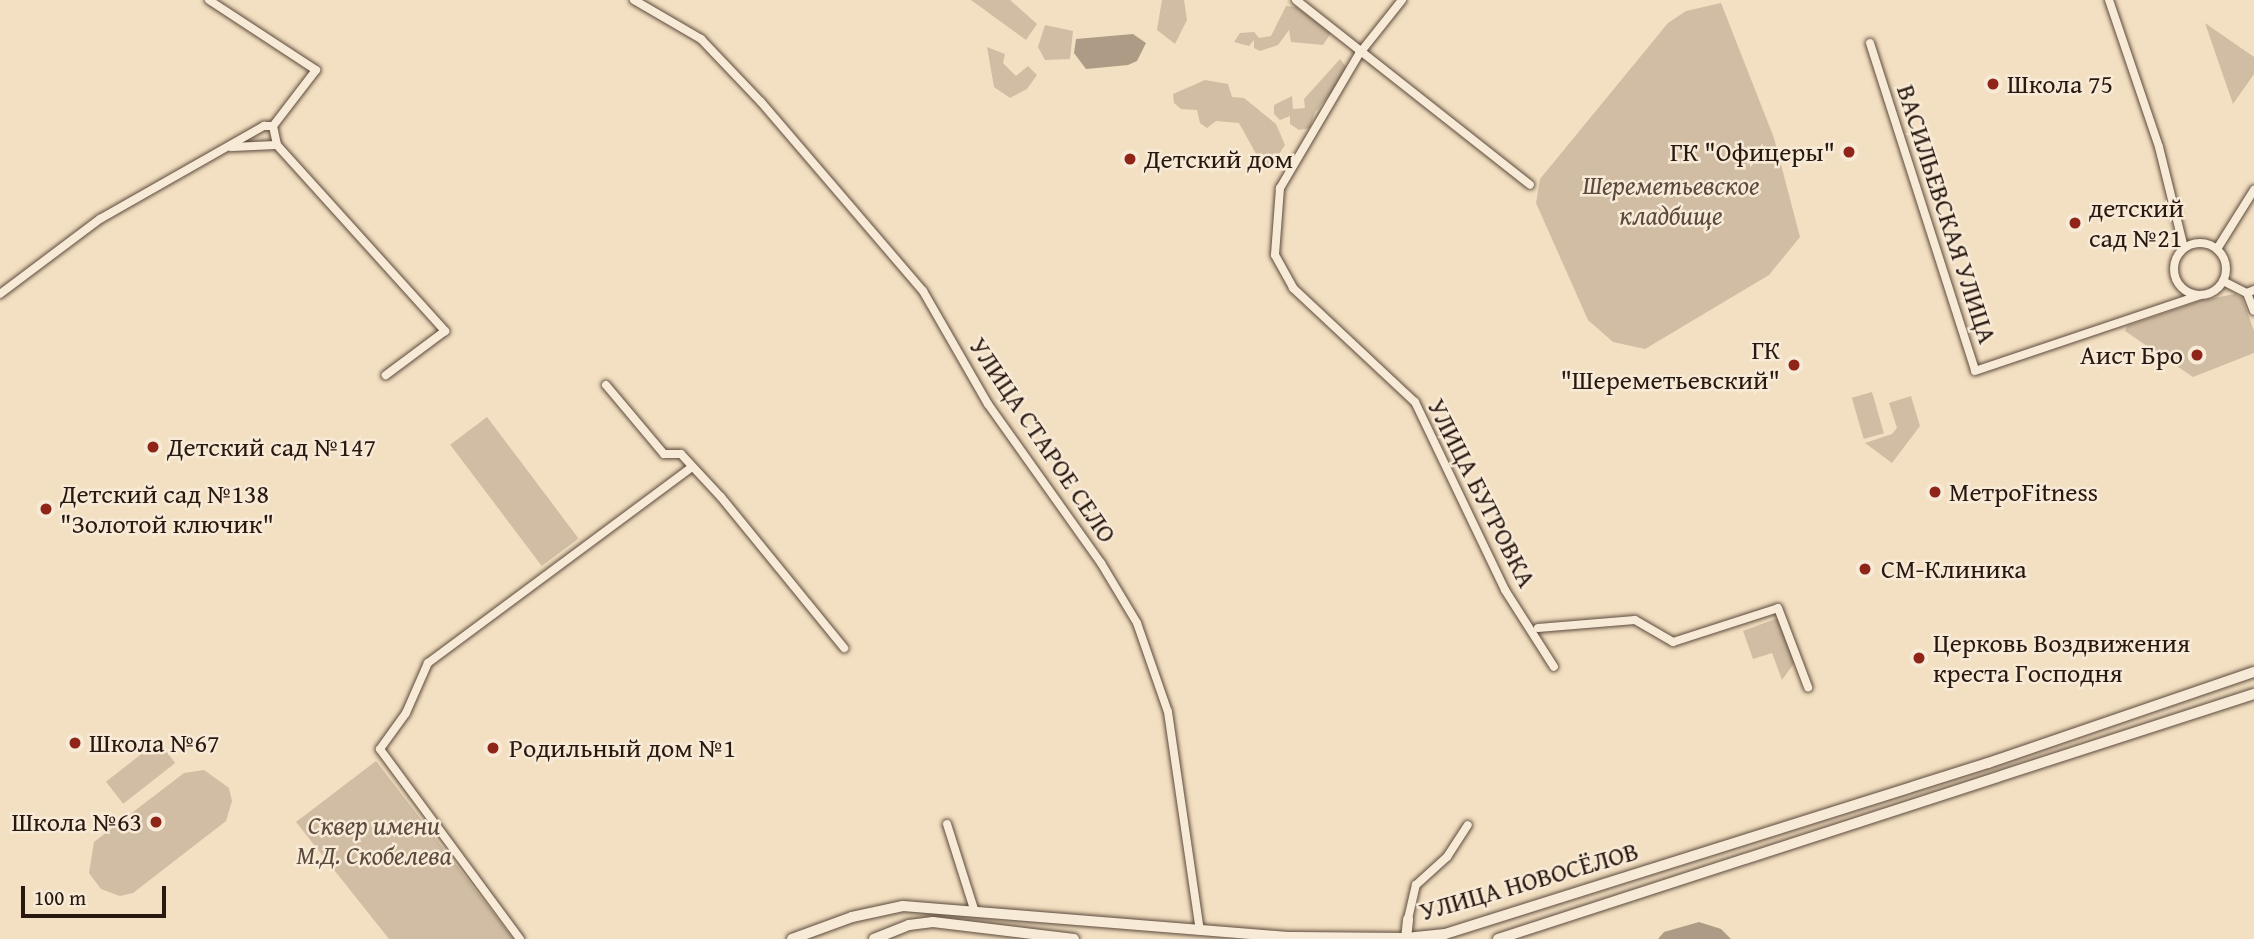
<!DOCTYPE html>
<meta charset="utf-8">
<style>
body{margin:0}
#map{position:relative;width:2254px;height:939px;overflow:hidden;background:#f3dfc1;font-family:"Gentium Book Plus",serif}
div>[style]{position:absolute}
.green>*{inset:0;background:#d1bda3;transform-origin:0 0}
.water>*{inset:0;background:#ae9b85}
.roads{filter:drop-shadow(0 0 2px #5c4a3c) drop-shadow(0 0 2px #5c4a3c)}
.street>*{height:8px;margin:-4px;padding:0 4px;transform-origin:4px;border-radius:4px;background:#f7ead7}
.street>.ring{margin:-4px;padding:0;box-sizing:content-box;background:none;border:8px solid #f7ead7;border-radius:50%}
.secondary>*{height:10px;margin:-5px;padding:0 5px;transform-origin:5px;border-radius:5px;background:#f7ead7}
.dots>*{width:19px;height:19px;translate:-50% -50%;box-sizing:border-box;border:4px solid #f7ead7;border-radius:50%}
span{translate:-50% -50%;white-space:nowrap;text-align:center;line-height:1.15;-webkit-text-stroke:5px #f7ead7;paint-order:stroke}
.poi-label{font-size:26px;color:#291810}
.left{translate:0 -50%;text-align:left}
.right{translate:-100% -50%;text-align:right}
.park-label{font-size:26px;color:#5b4a3c;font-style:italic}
.street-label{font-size:26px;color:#291810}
.scale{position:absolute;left:21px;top:886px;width:145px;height:32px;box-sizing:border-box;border:4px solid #291810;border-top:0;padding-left:9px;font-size:21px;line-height:24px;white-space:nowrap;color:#291810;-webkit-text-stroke:5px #f7ead7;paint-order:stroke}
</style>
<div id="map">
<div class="green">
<i style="clip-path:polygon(971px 0,1010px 0,1037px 24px,1026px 40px)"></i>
<i style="clip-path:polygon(1162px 0,1184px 0,1187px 20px,1175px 44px,1157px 30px)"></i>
<i style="clip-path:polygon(1721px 3px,1774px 138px,1800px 237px,1769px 275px,1645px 349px,1613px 342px,1588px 320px,1536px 203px,1540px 179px,1668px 23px,1686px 11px)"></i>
<i style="clip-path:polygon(1286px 6px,1296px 7px,1331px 33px,1323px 45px,1291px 42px,1289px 30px,1278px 45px,1260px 51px,1254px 48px,1254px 40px,1249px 46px,1234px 42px,1240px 33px,1254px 32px,1259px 38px,1271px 36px)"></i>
<i style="clip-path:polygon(2205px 23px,2254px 57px,2254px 74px,2233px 104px)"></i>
<i style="clip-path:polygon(1045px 25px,1073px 31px,1070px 59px,1045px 60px,1038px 47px)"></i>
<i style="clip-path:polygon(987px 47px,1005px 54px,1003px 63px,1016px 76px,1028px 66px,1037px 75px,1027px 89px,1010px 98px,994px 87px)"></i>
<i style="clip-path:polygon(1340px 59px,1346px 67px,1333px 91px,1315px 112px,1310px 128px,1299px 130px,1290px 124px,1290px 116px,1280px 120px,1274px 114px,1274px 105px,1292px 96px,1293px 109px,1305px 108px,1304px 99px)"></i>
<i style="clip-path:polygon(1205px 80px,1228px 84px,1232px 97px,1244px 98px,1276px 124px,1285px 145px,1270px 168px,1260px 161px,1239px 123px,1216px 121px,1207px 128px,1200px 123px,1197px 110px,1181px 109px,1174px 103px,1173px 94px)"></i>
<i style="clip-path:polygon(2235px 294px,2242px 298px,2254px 331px,2254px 353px,2193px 377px,2125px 331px,2127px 326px,2203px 300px)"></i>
<i style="left:1872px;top:392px;width:43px;height:21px;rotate:74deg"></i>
<i style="clip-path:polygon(1911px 396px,1920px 426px,1892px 463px,1865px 443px,1892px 434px,1897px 428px,1889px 403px)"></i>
<i style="left:487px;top:417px;width:152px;height:46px;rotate:53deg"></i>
<i style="clip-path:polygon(1778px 618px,1795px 662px,1782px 680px,1772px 653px,1753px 659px,1743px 631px)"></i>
<i style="left:158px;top:741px;width:28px;height:66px;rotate:52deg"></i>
<i style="clip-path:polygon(376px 761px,513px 939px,389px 939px,296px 822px)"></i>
<i style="clip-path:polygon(204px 770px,229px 788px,232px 801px,226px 821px,133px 893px,120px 896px,101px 889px,89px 873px,94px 842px,184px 773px)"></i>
</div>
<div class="water">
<i style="clip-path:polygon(1133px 34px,1146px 43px,1137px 61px,1128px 65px,1086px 69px,1074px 53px,1076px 39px)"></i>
<i style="clip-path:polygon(1699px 922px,1721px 929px,1731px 939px,1658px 939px,1664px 932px)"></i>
</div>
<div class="roads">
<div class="street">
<i style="left:209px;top:0;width:128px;rotate:33.2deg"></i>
<i style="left:316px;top:70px;width:71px;rotate:127.5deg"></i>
<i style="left:634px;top:0;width:78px;rotate:30.2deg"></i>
<i style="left:701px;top:39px;width:87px;rotate:46.4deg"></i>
<i style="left:761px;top:102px;width:249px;rotate:49.4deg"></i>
<i style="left:923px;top:291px;width:130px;rotate:60.1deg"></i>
<i style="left:988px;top:404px;width:195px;rotate:54.6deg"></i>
<i style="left:1101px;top:563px;width:70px;rotate:59deg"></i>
<i style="left:1137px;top:623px;width:94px;rotate:70.8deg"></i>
<i style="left:1168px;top:712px;width:221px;rotate:81.7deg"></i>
<i style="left:1296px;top:0;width:298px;rotate:38.3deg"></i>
<i style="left:1402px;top:0;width:69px;rotate:128.5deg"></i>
<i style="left:1359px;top:54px;width:156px;rotate:120.5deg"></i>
<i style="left:1280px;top:188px;width:67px;rotate:94.3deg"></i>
<i style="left:1275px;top:255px;width:38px;rotate:61deg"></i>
<i style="left:1293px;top:288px;width:167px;rotate:43.1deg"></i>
<i style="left:1415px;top:402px;width:208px;rotate:64.4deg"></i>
<i style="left:1505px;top:590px;width:91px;rotate:57.5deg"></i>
<i style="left:2109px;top:0;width:155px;rotate:71.2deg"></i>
<i style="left:2159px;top:147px;width:104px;rotate:76.1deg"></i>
<i style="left:1870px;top:43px;width:344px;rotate:72.2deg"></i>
<i style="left:1975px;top:371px;width:238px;rotate:-18.6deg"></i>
<i style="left:273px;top:126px;width:19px;rotate:78deg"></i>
<i style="left:277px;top:145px;width:251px;rotate:47.9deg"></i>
<i style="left:445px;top:331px;width:74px;rotate:143.3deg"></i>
<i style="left:231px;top:147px;width:46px;rotate:-2.5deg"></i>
<i class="ring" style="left:2174px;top:243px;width:44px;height:44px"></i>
<i style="left:2217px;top:249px;width:70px;rotate:-57.9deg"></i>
<i style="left:2223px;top:281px;width:27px;rotate:27deg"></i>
<i style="left:2247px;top:293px;width:8px;rotate:-23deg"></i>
<i style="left:2247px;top:293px;width:19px;rotate:69deg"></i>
<i style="left:0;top:294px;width:125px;rotate:-36.9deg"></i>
<i style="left:100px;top:219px;width:189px;rotate:-29.6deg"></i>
<i style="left:264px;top:126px;width:9px"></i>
<i style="left:606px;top:385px;width:90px;rotate:50deg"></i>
<i style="left:664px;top:454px;width:17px"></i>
<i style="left:681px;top:454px;width:59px;rotate:47.1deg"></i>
<i style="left:721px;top:497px;width:195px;rotate:50.8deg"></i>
<i style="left:1538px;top:628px;width:97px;rotate:-4.7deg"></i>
<i style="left:1635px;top:620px;width:44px;rotate:30.1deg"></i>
<i style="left:1673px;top:642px;width:110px;rotate:-17.9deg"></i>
<i style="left:1778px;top:608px;width:85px;rotate:69.2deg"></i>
<i style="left:947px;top:824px;width:89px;rotate:72.4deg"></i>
<i style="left:1408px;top:919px;width:35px;rotate:-77deg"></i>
<i style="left:1416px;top:885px;width:42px;rotate:-42.1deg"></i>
<i style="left:1447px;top:857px;width:38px;rotate:-57deg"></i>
<i style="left:520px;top:939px;width:236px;rotate:-126.4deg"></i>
<i style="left:380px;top:749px;width:44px;rotate:-54.2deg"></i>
<i style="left:406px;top:713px;width:55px;rotate:-66.3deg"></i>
<i style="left:428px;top:663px;width:329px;rotate:-36.6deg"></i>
</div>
<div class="secondary">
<i style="left:792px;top:939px;width:64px;rotate:-20.1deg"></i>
<i style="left:852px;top:917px;width:52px;rotate:-12.2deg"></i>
<i style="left:903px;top:906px;width:386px;rotate:4.6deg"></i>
<i style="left:1288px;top:937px;width:118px;rotate:0.5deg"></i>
<i style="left:1406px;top:938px;width:39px;rotate:-6deg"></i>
<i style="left:1445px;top:934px;width:569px;rotate:-17.48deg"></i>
<i style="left:1988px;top:763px;width:281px;rotate:-18.9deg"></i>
<i style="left:874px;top:939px;width:38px;rotate:-22deg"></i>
<i style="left:909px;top:925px;width:24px;rotate:-7deg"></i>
<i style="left:933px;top:922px;width:142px;rotate:6.9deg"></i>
<i style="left:1406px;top:939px;width:20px;rotate:-84deg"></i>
<i style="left:1498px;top:939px;width:795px;rotate:-17.96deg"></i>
</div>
</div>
<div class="dots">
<i style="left:1993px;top:84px;background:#8f2418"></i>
<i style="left:1849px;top:152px;background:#8f2418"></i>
<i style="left:1130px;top:159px;background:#8f2418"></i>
<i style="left:2075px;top:223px;background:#8f2418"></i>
<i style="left:2197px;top:355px;background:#8f2418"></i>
<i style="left:1794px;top:365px;background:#8f2418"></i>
<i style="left:153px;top:447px;background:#8f2418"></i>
<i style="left:1935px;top:492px;background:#8f2418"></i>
<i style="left:46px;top:509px;background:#8f2418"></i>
<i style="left:1865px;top:569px;background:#8f2418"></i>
<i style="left:1919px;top:658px;background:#8f2418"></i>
<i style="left:75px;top:743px;background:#8f2418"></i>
<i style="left:493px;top:748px;background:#8f2418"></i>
<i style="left:156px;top:822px;background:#8f2418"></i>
</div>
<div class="poi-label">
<span class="left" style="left:2007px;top:84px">Школа 75</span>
<span class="right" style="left:1835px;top:152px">ГК "Офицеры"</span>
<span class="left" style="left:1144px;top:159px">Детский дом</span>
<span class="left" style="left:2089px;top:223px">детский<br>сад №21</span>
<span class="right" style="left:1780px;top:365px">ГК<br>"Шереметьевский"</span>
<span class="right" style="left:2183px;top:355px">Аист Бро</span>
<span class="left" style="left:167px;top:447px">Детский сад №147</span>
<span class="left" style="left:1949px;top:492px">МетроFitness</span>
<span class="left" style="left:60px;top:509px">Детский сад №138<br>"Золотой ключик"</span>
<span class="left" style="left:1881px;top:569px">СМ-Клиника</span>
<span class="left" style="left:1933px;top:658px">Церковь Воздвижения<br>креста Господня</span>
<span class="left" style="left:89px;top:743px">Школа №67</span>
<span class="left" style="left:509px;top:748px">Родильный дом №1</span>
<span class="right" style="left:142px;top:822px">Школа №63</span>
</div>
<div class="park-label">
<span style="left:1671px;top:200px">Шереметьевское<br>кладбище</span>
<span style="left:374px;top:840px">Сквер имени<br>М.Д. Скобелева</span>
</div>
<div class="street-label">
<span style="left:1947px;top:214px;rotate:72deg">ВАСИЛЬЕВСКАЯ УЛИЦА</span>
<span style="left:1043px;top:440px;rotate:56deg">УЛИЦА СТАРОЕ СЕЛО</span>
<span style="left:1482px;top:493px;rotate:63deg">УЛИЦА БУГРОВКА</span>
<span style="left:1529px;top:881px;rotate:-16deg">УЛИЦА НОВОСЁЛОВ</span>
</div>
<div class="scale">100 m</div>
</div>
